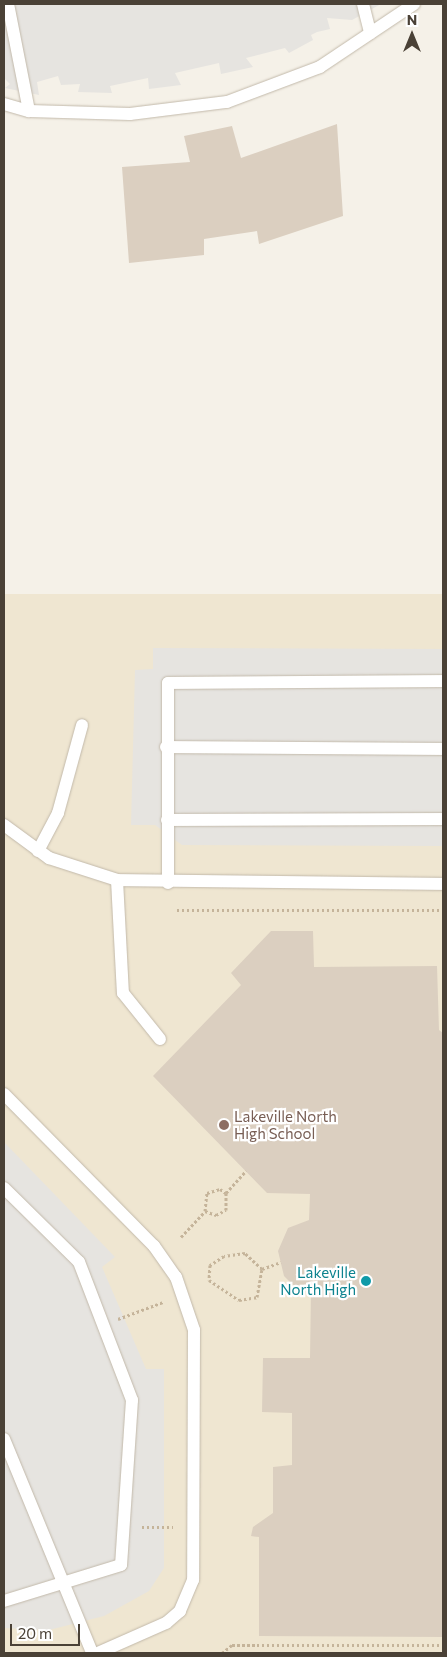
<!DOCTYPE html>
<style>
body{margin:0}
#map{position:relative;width:447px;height:1657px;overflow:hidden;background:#f5f1e8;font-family:Commissioner,sans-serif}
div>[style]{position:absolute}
.education>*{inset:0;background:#efe6d1;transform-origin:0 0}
.parking>*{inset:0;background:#e6e4e0}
.building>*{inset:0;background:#dbcfc0}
.path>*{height:3px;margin-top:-1.5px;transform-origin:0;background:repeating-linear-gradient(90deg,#c5b49a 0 2.5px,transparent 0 5px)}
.roads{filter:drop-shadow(0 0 1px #c2b9aa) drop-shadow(0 0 1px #c2b9aa)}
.service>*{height:12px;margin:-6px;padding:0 6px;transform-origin:6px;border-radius:6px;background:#fff}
.dots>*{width:14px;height:14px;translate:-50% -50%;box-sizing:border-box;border:2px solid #fff;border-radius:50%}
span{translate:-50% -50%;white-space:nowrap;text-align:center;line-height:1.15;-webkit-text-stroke:4.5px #fff;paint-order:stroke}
.education-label{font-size:15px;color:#785e54}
.left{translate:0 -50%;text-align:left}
.culture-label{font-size:15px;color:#0d838f}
.right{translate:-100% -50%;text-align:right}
.frame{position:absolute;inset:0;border:5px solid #4a4136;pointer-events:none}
.north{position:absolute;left:387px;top:10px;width:50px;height:50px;-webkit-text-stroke:4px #fff;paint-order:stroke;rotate:0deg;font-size:14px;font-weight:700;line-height:20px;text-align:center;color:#4a4136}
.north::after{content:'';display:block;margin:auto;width:18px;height:22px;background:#4a4136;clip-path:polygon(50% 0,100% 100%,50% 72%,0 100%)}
.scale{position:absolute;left:10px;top:1624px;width:70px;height:22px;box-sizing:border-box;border:2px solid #4a4136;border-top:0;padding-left:6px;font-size:15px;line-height:18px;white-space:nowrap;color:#4a4136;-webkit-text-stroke:4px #fff;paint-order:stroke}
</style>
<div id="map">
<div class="education">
<i style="left:4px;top:594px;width:439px;height:1059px"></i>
</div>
<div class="parking">
<i style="clip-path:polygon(4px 4px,381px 4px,352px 20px,327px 18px,330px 29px,317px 32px,311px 35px,313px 40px,289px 53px,285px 48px,246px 58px,253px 67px,221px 74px,219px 63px,175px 73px,181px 85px,149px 89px,148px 78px,110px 86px,112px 93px,78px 92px,80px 84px,61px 85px,58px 76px,37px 82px,39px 95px,5px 88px,10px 84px,4px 78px)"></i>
<i style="clip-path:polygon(153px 648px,443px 649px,443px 846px,182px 845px,155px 825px,131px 825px,135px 670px,153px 669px)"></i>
<i style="clip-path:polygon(4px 1142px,115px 1257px,102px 1267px,146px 1369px,164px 1369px,164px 1568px,149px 1591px,104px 1616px,49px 1630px,4px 1628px)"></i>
</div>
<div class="building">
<i style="clip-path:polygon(337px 124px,343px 216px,259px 244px,257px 231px,204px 239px,204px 255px,129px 263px,122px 167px,190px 162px,184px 136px,232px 126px,241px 158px)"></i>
<i style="clip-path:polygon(271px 931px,313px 931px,314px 967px,437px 966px,439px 1030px,443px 1033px,443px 1637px,259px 1636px,259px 1537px,251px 1536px,253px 1527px,273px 1513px,273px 1467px,292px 1465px,292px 1413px,262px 1412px,263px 1358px,310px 1358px,311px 1288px,294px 1286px,284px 1276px,278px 1251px,288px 1228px,309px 1220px,310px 1194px,267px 1193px,153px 1076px,241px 985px,231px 973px)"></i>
</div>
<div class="path">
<i style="left:177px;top:910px;width:266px"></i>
<i style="left:205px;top:1211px;width:18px;rotate:-84deg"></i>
<i style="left:207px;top:1193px;width:14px;rotate:-17deg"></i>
<i style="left:220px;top:1189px;width:7px;rotate:34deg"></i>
<i style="left:181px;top:1237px;width:35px;rotate:-47deg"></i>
<i style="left:205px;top:1211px;width:12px;rotate:20deg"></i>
<i style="left:216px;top:1215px;width:11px;rotate:-27deg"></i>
<i style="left:226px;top:1210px;width:17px;rotate:-90deg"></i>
<i style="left:226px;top:1193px;width:30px;rotate:-48deg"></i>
<i style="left:262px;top:1269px;width:23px;rotate:-137deg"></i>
<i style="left:245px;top:1253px;width:21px;rotate:172deg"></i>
<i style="left:224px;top:1256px;width:17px;rotate:147deg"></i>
<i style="left:210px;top:1265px;width:15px;rotate:94deg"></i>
<i style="left:209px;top:1280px;width:36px;rotate:34deg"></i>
<i style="left:239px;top:1300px;width:18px;rotate:-9deg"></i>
<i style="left:257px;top:1297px;width:28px;rotate:-80deg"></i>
<i style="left:262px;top:1269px;width:20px;rotate:-20deg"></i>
<i style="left:118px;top:1319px;width:48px;rotate:-20.7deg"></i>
<i style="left:142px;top:1527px;width:31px"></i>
<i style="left:222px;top:1653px;width:13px;rotate:-39deg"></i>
<i style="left:232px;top:1645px;width:211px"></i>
</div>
<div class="roads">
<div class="service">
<i style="left:8px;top:4px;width:109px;rotate:78.9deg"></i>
<i style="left:363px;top:4px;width:30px;rotate:76deg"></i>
<i style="left:4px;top:104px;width:26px;rotate:16deg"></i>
<i style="left:29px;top:111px;width:101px;rotate:1.7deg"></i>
<i style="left:130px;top:114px;width:98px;rotate:-7.1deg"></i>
<i style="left:227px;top:102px;width:99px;rotate:-20.6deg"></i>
<i style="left:320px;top:67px;width:113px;rotate:-33.8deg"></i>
<i style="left:166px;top:747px;width:277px;rotate:0.4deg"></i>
<i style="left:167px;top:820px;width:276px;rotate:-0.2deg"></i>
<i style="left:4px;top:825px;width:56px;rotate:36.3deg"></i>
<i style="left:49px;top:858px;width:71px;rotate:17.9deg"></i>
<i style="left:117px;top:880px;width:326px;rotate:0.7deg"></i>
<i style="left:38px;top:851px;width:43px;rotate:-62.2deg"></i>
<i style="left:58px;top:813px;width:91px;rotate:-74.7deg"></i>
<i style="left:117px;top:880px;width:113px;rotate:87deg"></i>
<i style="left:123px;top:993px;width:59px;rotate:51.2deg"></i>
<i style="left:168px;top:883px;width:200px;rotate:-90deg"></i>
<i style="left:168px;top:683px;width:275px;rotate:-0.4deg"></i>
<i style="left:4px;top:1094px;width:214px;rotate:45.4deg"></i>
<i style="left:154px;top:1246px;width:38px;rotate:55deg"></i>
<i style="left:176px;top:1277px;width:56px;rotate:71.2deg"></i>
<i style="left:194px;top:1330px;width:250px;rotate:90.2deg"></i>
<i style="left:193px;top:1580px;width:34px;rotate:113deg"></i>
<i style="left:180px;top:1611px;width:18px;rotate:139deg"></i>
<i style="left:166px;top:1623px;width:74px;rotate:156.2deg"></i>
<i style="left:4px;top:1188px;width:105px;rotate:44.6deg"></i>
<i style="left:79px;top:1262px;width:148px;rotate:69deg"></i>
<i style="left:132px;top:1400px;width:165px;rotate:93.8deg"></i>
<i style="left:121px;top:1565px;width:122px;rotate:162.9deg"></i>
<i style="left:4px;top:1439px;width:231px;rotate:67.6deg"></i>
</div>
</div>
<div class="dots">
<i style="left:224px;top:1125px;background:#8d6e63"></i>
<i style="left:366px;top:1281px;background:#0f9aa8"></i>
</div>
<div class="education-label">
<span class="left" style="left:234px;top:1125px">Lakeville North<br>High School</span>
</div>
<div class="culture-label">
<span class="right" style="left:356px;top:1281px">Lakeville<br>North High</span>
</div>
<div class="frame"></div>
<div class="north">N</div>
<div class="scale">20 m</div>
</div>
